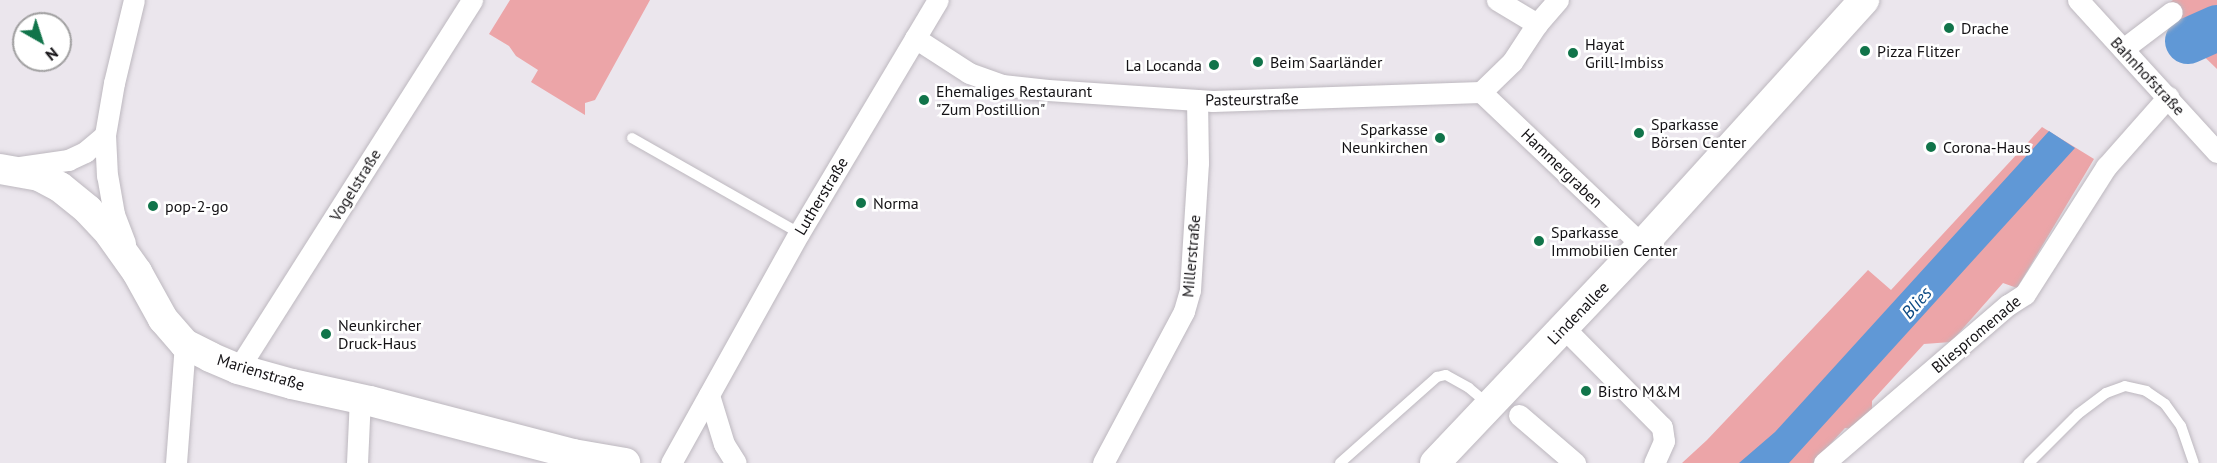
<!DOCTYPE html>
<meta charset="utf-8">
<style>
body{margin:0}
#map{position:relative;width:2217px;height:463px;overflow:hidden;background:#ebe6ed;font-family:"PT Sans",sans-serif}
div>[style]{position:absolute}
.green>*{inset:0;background:#eca5a8}
.water>*{inset:0;background:#6098d6}
.river>*{height:46px;margin:-23px;padding:0 23px;transform-origin:23px;border-radius:23px;background:#6098d6}
.roads{filter:drop-shadow(0 0 2px #bdb8bf) drop-shadow(0 0 2px #bdb8bf)}
.lane>*{height:10px;margin:-5px;padding:0 5px;transform-origin:5px;border-radius:5px;background:#fff}
.street>*{height:21px;margin:-10.5px;padding:0 10.5px;transform-origin:10.5px;border-radius:10.5px;background:#fff}
.secondary>*{height:30px;margin:-15px;padding:0 15px;transform-origin:15px;border-radius:15px;background:#fff}
.dots>*{width:16px;height:16px;translate:-50% -50%;box-sizing:border-box;border:3px solid #fff;border-radius:50%}
span{translate:-50% -50%;white-space:nowrap;text-align:center;line-height:1.15;-webkit-text-stroke:5px #fff;paint-order:stroke}
.poi-label{font-size:16px;color:#141215}
.left{translate:0 -50%;text-align:left}
.right{translate:-100% -50%;text-align:right}
.street-label{font-size:16px;color:#141215}
.water-label{font-size:18px;color:#0c4a83;font-style:italic}
.north{position:absolute;left:12px;top:12px;width:60px;height:60px;box-sizing:border-box;background:#fff;border:2px solid #a1a0a1;border-radius:50%;rotate:141deg;font-size:16px;font-weight:700;line-height:24px;text-align:center;color:#141215}
.north::after{content:'';display:block;margin:auto;width:21px;height:27px;background:#11744a;clip-path:polygon(50% 0,100% 100%,50% 72%,0 100%)}
</style>
<div id="map">
<div class="green">
<i style="clip-path:polygon(510px 0,650px 0,595px 100px,585px 103px,585px 115px,531px 82px,538px 70px,516px 56px,509px 46px,489px 34px)"></i>
<i style="clip-path:polygon(2173px 0,2217px 0,2217px 69px,2158px 12px)"></i>
<i style="clip-path:polygon(2042px 127px,2094px 159px,2017px 288px,2003px 283px,1951px 342px,1924px 344px,1872px 401px,1872px 412px,1854px 429px,1845px 428px,1813px 463px,1682px 463px,1707px 440px,1868px 270px,1891px 290px)"></i>
</div>
<div class="water">
<i style="clip-path:polygon(2049px 131px,2075px 148px,1789px 463px,1739px 463px,1775px 432px)"></i>
</div>
<div class="river">
<i style="left:2188px;top:41px;width:32px;rotate:-24deg"></i>
</div>
<div class="roads">
<div class="lane">
<i style="left:632px;top:138px;width:192px;rotate:29.6deg"></i>
<i style="left:1340px;top:463px;width:130px;rotate:-41.6deg"></i>
<i style="left:1437px;top:377px;width:9px;rotate:-13deg"></i>
<i style="left:1446px;top:375px;width:26px;rotate:29deg"></i>
<i style="left:1469px;top:388px;width:26px;rotate:40deg"></i>
<i style="left:2029px;top:463px;width:69px;rotate:-45deg"></i>
<i style="left:2078px;top:414px;width:35px;rotate:-37deg"></i>
<i style="left:2106px;top:393px;width:20px;rotate:-20deg"></i>
<i style="left:2125px;top:386px;width:22px;rotate:13deg"></i>
<i style="left:2146px;top:391px;width:23px;rotate:34deg"></i>
<i style="left:2165px;top:404px;width:27px;rotate:54deg"></i>
<i style="left:2181px;top:426px;width:39px;rotate:71deg"></i>
</div>
<div class="street">
<i style="left:1497px;top:0;width:47px;rotate:31deg"></i>
<i style="left:2078px;top:0;width:206px;rotate:47.6deg"></i>
<i style="left:915px;top:38px;width:64px;rotate:32.9deg"></i>
<i style="left:969px;top:73px;width:35px;rotate:20deg"></i>
<i style="left:1002px;top:85px;width:46px;rotate:6.2deg"></i>
<i style="left:1048px;top:90px;width:165px;rotate:3.8deg"></i>
<i style="left:1213px;top:101px;width:268px;rotate:-1.9deg"></i>
<i style="left:1481px;top:92px;width:43px;rotate:-44.1deg"></i>
<i style="left:1512px;top:62px;width:45px;rotate:-56.7deg"></i>
<i style="left:1537px;top:24px;width:32px;rotate:-49deg"></i>
<i style="left:2123px;top:49px;width:61px;rotate:-37.1deg"></i>
<i style="left:1481px;top:92px;width:222px;rotate:43.5deg"></i>
<i style="left:20px;top:167px;width:49px;rotate:-8.3deg"></i>
<i style="left:68px;top:160px;width:19px;rotate:-25deg"></i>
<i style="left:85px;top:152px;width:26px;rotate:-40deg"></i>
<i style="left:125px;top:243px;width:31px;rotate:-111deg"></i>
<i style="left:114px;top:214px;width:39px;rotate:-100deg"></i>
<i style="left:107px;top:176px;width:41px;rotate:-92.8deg"></i>
<i style="left:105px;top:135px;width:53px;rotate:-80.2deg"></i>
<i style="left:114px;top:83px;width:85px;rotate:-76.5deg"></i>
<i style="left:1564px;top:328px;width:139px;rotate:45.3deg"></i>
<i style="left:1662px;top:427px;width:14px;rotate:82deg"></i>
<i style="left:1664px;top:441px;width:24px;rotate:114deg"></i>
<i style="left:238px;top:369px;width:437px;rotate:-57.6deg"></i>
<i style="left:709px;top:395px;width:51px;rotate:73deg"></i>
<i style="left:724px;top:444px;width:22px;rotate:58deg"></i>
<i style="left:1519px;top:415px;width:74px;rotate:40.6deg"></i>
<i style="left:176px;top:463px;width:119px;rotate:-85.7deg"></i>
<i style="left:357px;top:463px;width:65px;rotate:-87.4deg"></i>
<i style="left:671px;top:463px;width:263px;rotate:-60.9deg"></i>
<i style="left:799px;top:233px;width:271px;rotate:-59.2deg"></i>
<i style="left:1103px;top:463px;width:172px;rotate:-61.9deg"></i>
<i style="left:1184px;top:311px;width:22px;rotate:-74deg"></i>
<i style="left:1190px;top:290px;width:127px;rotate:-86.4deg"></i>
<i style="left:1198px;top:163px;width:63px;rotate:-90.9deg"></i>
<i style="left:1824px;top:463px;width:243px;rotate:-40.7deg"></i>
<i style="left:2008px;top:305px;width:20px;rotate:-33deg"></i>
<i style="left:2025px;top:294px;width:151px;rotate:-57.5deg"></i>
<i style="left:2106px;top:167px;width:94px;rotate:-48.5deg"></i>
</div>
<div class="secondary">
<i style="left:0;top:169px;width:40px;rotate:10deg"></i>
<i style="left:39px;top:176px;width:24px;rotate:28deg"></i>
<i style="left:60px;top:187px;width:36px;rotate:39deg"></i>
<i style="left:88px;top:210px;width:33px;rotate:47deg"></i>
<i style="left:110px;top:234px;width:47px;rotate:54.6deg"></i>
<i style="left:137px;top:272px;width:54px;rotate:61deg"></i>
<i style="left:163px;top:319px;width:33px;rotate:49deg"></i>
<i style="left:185px;top:344px;width:28px;rotate:27deg"></i>
<i style="left:210px;top:357px;width:30px;rotate:23deg"></i>
<i style="left:238px;top:369px;width:56px;rotate:15.5deg"></i>
<i style="left:292px;top:384px;width:80px;rotate:12.3deg"></i>
<i style="left:370px;top:401px;width:210px;rotate:14.6deg"></i>
<i style="left:573px;top:454px;width:53px;rotate:9.8deg"></i>
<i style="left:1435px;top:463px;width:301px;rotate:-46.5deg"></i>
<i style="left:1642px;top:245px;width:331px;rotate:-47.8deg"></i>
</div>
</div>
<div class="dots">
<i style="left:1949px;top:28px;background:#11744a"></i>
<i style="left:1865px;top:51px;background:#11744a"></i>
<i style="left:1573px;top:53px;background:#11744a"></i>
<i style="left:1258px;top:62px;background:#11744a"></i>
<i style="left:1214px;top:65px;background:#11744a"></i>
<i style="left:924px;top:100px;background:#11744a"></i>
<i style="left:1639px;top:133px;background:#11744a"></i>
<i style="left:1440px;top:138px;background:#11744a"></i>
<i style="left:1931px;top:147px;background:#11744a"></i>
<i style="left:861px;top:203px;background:#11744a"></i>
<i style="left:153px;top:206px;background:#11744a"></i>
<i style="left:1539px;top:241px;background:#11744a"></i>
<i style="left:326px;top:334px;background:#11744a"></i>
<i style="left:1586px;top:391px;background:#11744a"></i>
</div>
<div class="poi-label">
<span class="left" style="left:1961px;top:28px">Drache</span>
<span class="left" style="left:1585px;top:53px">Hayat<br>Grill-Imbiss</span>
<span class="left" style="left:1877px;top:51px">Pizza Flitzer</span>
<span class="left" style="left:1270px;top:62px">Beim Saarländer</span>
<span class="right" style="left:1202px;top:65px">La Locanda</span>
<span class="left" style="left:936px;top:100px">Ehemaliges Restaurant<br>"Zum Postillion"</span>
<span class="left" style="left:1651px;top:133px">Sparkasse<br>Börsen Center</span>
<span class="right" style="left:1428px;top:138px">Sparkasse<br>Neunkirchen</span>
<span class="left" style="left:1943px;top:147px">Corona-Haus</span>
<span class="left" style="left:873px;top:203px">Norma</span>
<span class="left" style="left:165px;top:206px">pop-2-go</span>
<span class="left" style="left:1551px;top:241px">Sparkasse<br>Immobilien Center</span>
<span class="left" style="left:338px;top:334px">Neunkircher<br>Druck-Haus</span>
<span class="left" style="left:1598px;top:391px">Bistro M&amp;M</span>
</div>
<div class="street-label">
<span style="left:2148px;top:76px;rotate:47deg">Bahnhofstraße</span>
<span style="left:1252px;top:99px;rotate:-1deg">Pasteurstraße</span>
<span style="left:1562px;top:168px;rotate:44deg">Hammergraben</span>
<span style="left:355px;top:185px;rotate:-58deg">Vogelstraße</span>
<span style="left:821px;top:196px;rotate:-59deg">Lutherstraße</span>
<span style="left:1191px;top:256px;rotate:-85deg">Millerstraße</span>
<span style="left:1578px;top:313px;rotate:-46deg">Lindenallee</span>
<span style="left:1976px;top:334px;rotate:-40deg">Bliespromenade</span>
<span style="left:261px;top:372px;rotate:17deg">Marienstraße</span>
</div>
<div class="water-label">
<span style="left:1917px;top:303px;rotate:-49deg">Blies</span>
</div>
<div class="north">N</div>
</div>
